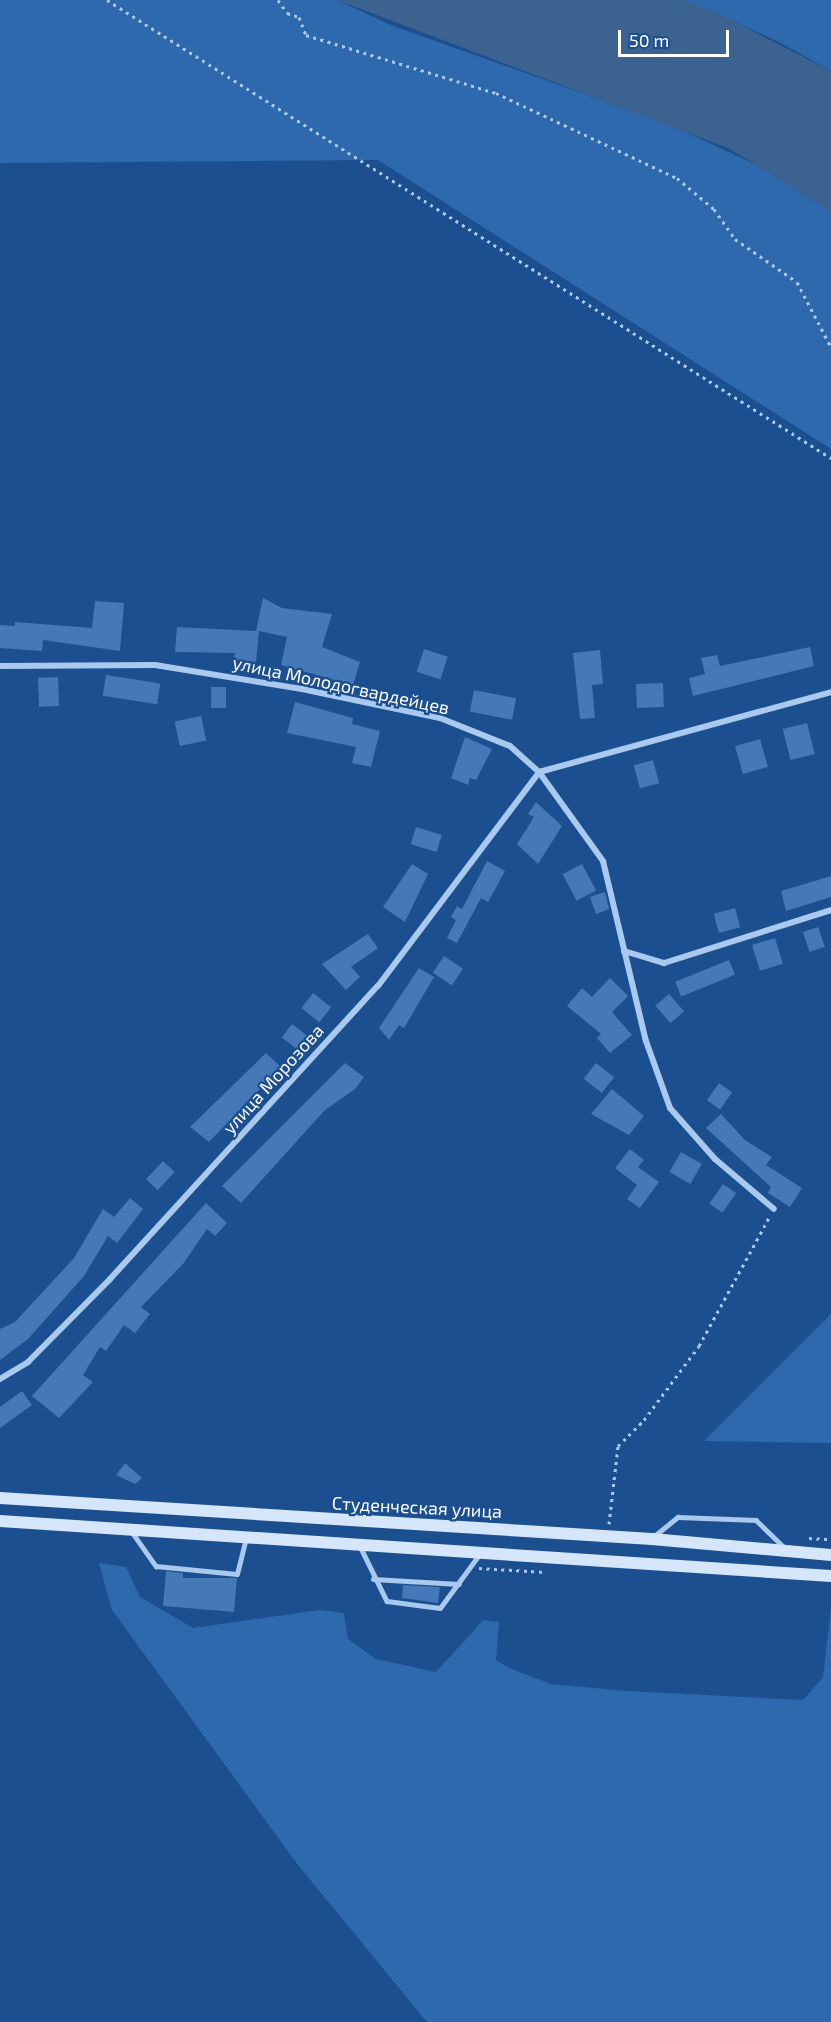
<!DOCTYPE html>
<meta charset="utf-8">
<style>
body{margin:0}
#map{position:relative;width:831px;height:2022px;overflow:hidden;background:#1b4f8f;font-family:"Exo 2",sans-serif}
div>[style]{position:absolute}
.green>*{inset:0;background:#2e69ad}
.water>*{inset:0;background:#3c6290}
.building>*{inset:0;background:#4478b7;transform-origin:0 0}
.path>*{height:3px;margin-top:-1.5px;transform-origin:0;background:repeating-linear-gradient(90deg,#a9c9ee 0 3px,transparent 0 7.5px)}
.service>*{height:4.5px;margin:-2.25px;padding:0 2.25px;transform-origin:2.25px;border-radius:2.25px;background:#a9c9ee}
.minor>*{height:6px;margin:-3px;padding:0 3px;transform-origin:3px;border-radius:3px;background:#a9c9ee}
.secondary>*{height:12px;margin:-6px;padding:0 6px;transform-origin:6px;border-radius:6px;background:#d6e6fa}
span{translate:-50% -50%;white-space:nowrap;text-align:center;line-height:1.15;-webkit-text-stroke:4.5px #1b4f8f;paint-order:stroke}
.street-label{font-size:18px;color:#fff}
.scale{position:absolute;left:618px;top:30px;width:111px;height:27px;box-sizing:border-box;border:3px solid #fff;border-top:0;padding-left:8px;font-size:18px;line-height:21px;white-space:nowrap;color:#fff;-webkit-text-stroke:4px #1b4f8f;paint-order:stroke}
</style>
<div id="map">
<div class="green">
<i style="clip-path:polygon(0 0,337px 0,393px 26px,666px 123px,776px 174px,831px 212px,831px 449px,378px 160px,0 163px)"></i>
<i style="clip-path:polygon(684px 0,831px 0,831px 71px,779px 42px)"></i>
<i style="clip-path:polygon(831px 1314px,831px 1443px,704px 1441px)"></i>
<i style="clip-path:polygon(99px 1563px,126px 1567px,140px 1597px,193px 1628px,320px 1610px,344px 1613px,348px 1639px,376px 1659px,436px 1672px,483px 1620px,499px 1622px,496px 1660px,509px 1668px,551px 1684px,627px 1691px,803px 1700px,823px 1677px,831px 1607px,831px 2022px,427px 2022px,298px 1865px,112px 1610px)"></i>
</div>
<div class="water">
<i style="clip-path:polygon(337px 0,684px 0,719px 14px,831px 71px,831px 212px,730px 149px)"></i>
</div>
<div class="building">
<i style="clip-path:polygon(263px 598px,282px 608px,332px 614px,322px 647px,360px 662px,353px 685px,281px 665px,287px 637px,259px 631px,256px 662px,234px 660px,235px 653px,175px 652px,177px 627px,256px 631px)"></i>
<i style="clip-path:polygon(95px 601px,124px 603px,120px 651px,43px 640px,42px 651px,0 648px,0 625px,15px 626px,15px 622px,92px 628px)"></i>
<i style="clip-path:polygon(810px 647px,814px 666px,693px 696px,689px 678px,705px 674px,701px 658px,717px 655px,720px 666px)"></i>
<i style="left:424px;top:649px;width:25px;height:24px;rotate:18deg"></i>
<i style="clip-path:polygon(600px 650px,603px 684px,592px 685px,595px 718px,580px 719px,573px 653px)"></i>
<i style="left:106px;top:675px;width:55px;height:21px;rotate:9deg"></i>
<i style="left:58px;top:677px;width:29px;height:20px;rotate:88deg"></i>
<i style="left:663px;top:683px;width:24px;height:27px;rotate:88deg"></i>
<i style="left:226px;top:687px;width:21px;height:15px;rotate:90deg"></i>
<i style="left:474px;top:690px;width:43px;height:22px;rotate:11deg"></i>
<i style="clip-path:polygon(295px 702px,353px 718px,352px 724px,380px 731px,371px 767px,352px 763px,356px 747px,287px 733px)"></i>
<i style="left:201px;top:716px;width:25px;height:27px;rotate:78deg"></i>
<i style="left:807px;top:723px;width:32px;height:25px;rotate:76deg"></i>
<i style="clip-path:polygon(465px 737px,492px 749px,476px 780px,470px 778px,468px 785px,451px 778px)"></i>
<i style="left:760px;top:739px;width:29px;height:26px;rotate:74deg"></i>
<i style="left:653px;top:760px;width:24px;height:20px;rotate:75deg"></i>
<i style="clip-path:polygon(536px 802px,562px 826px,538px 864px,517px 844px,534px 817px,528px 814px)"></i>
<i style="left:416px;top:827px;width:27px;height:18px;rotate:17deg"></i>
<i style="clip-path:polygon(487px 861px,505px 871px,488px 902px,481px 898px,457px 943px,447px 938px,456px 920px,451px 917px,457px 906px,462px 909px)"></i>
<i style="clip-path:polygon(412px 864px,428px 874px,405px 922px,383px 907px)"></i>
<i style="left:582px;top:864px;width:30px;height:22px;rotate:62deg"></i>
<i style="clip-path:polygon(831px 876px,831px 897px,786px 911px,781px 891px)"></i>
<i style="clip-path:polygon(605px 892px,609px 909px,596px 914px,590px 897px)"></i>
<i style="left:735px;top:908px;width:20px;height:22px;rotate:75deg"></i>
<i style="left:818px;top:927px;width:21px;height:16px;rotate:71deg"></i>
<i style="clip-path:polygon(368px 934px,378px 948px,351px 967px,360px 977px,346px 990px,322px 964px)"></i>
<i style="left:775px;top:938px;width:27px;height:24px;rotate:73deg"></i>
<i style="left:444px;top:956px;width:23px;height:20px;rotate:34deg"></i>
<i style="left:729px;top:960px;width:16px;height:58px;rotate:68deg"></i>
<i style="clip-path:polygon(419px 968px,434px 977px,404px 1028px,399px 1025px,389px 1040px,379px 1028px)"></i>
<i style="clip-path:polygon(610px 978px,628px 996px,612px 1012px,632px 1035px,610px 1053px,597px 1038px,601px 1034px,567px 1006px,582px 988px,592px 997px)"></i>
<i style="left:313px;top:993px;width:23px;height:19px;rotate:38deg"></i>
<i style="left:669px;top:994px;width:23px;height:18px;rotate:49deg"></i>
<i style="left:292px;top:1024px;width:21px;height:17px;rotate:37deg"></i>
<i style="clip-path:polygon(266px 1053px,281px 1067px,209px 1142px,190px 1127px)"></i>
<i style="clip-path:polygon(345px 1063px,364px 1077px,355px 1089px,325px 1110px,241px 1203px,222px 1186px)"></i>
<i style="left:596px;top:1063px;width:23px;height:20px;rotate:38deg"></i>
<i style="left:719px;top:1083px;width:16px;height:21px;rotate:35deg"></i>
<i style="clip-path:polygon(612px 1089px,644px 1116px,629px 1135px,591px 1114px)"></i>
<i style="clip-path:polygon(721px 1114px,745px 1140px,772px 1157px,766px 1165px,802px 1188px,790px 1207px,768px 1193px,771px 1187px,706px 1128px)"></i>
<i style="clip-path:polygon(630px 1149px,644px 1160px,638px 1167px,659px 1182px,640px 1208px,627px 1199px,637px 1185px,615px 1168px)"></i>
<i style="left:681px;top:1152px;width:24px;height:23px;rotate:30deg"></i>
<i style="left:163px;top:1161px;width:16px;height:25px;rotate:43deg"></i>
<i style="left:723px;top:1184px;width:16px;height:24px;rotate:35deg"></i>
<i style="clip-path:polygon(130px 1198px,143px 1209px,117px 1243px,108px 1236px,84px 1276px,28px 1339px,0 1360px,0 1329px,15px 1322px,74px 1258px,103px 1209px,114px 1217px)"></i>
<i style="clip-path:polygon(206px 1203px,227px 1223px,215px 1236px,207px 1229px,183px 1264px,141px 1307px,150px 1314px,135px 1333px,124px 1325px,106px 1351px,100px 1347px,83px 1375px,93px 1382px,59px 1418px,32px 1396px)"></i>
<i style="clip-path:polygon(22px 1391px,32px 1405px,0 1428px,0 1407px)"></i>
<i style="clip-path:polygon(125px 1463px,142px 1478px,135px 1484px,116px 1475px)"></i>
<i style="clip-path:polygon(166px 1571px,183px 1573px,183px 1578px,237px 1578px,234px 1612px,163px 1606px)"></i>
<i style="clip-path:polygon(403px 1585px,440px 1587px,438px 1603px,402px 1598px)"></i>
</div>
<div class="path">
<i style="left:107px;top:0;width:857px;rotate:32.32deg"></i>
<i style="left:278px;top:0;width:16px;rotate:55deg"></i>
<i style="left:287px;top:13px;width:13px;rotate:18deg"></i>
<i style="left:299px;top:17px;width:19px;rotate:69deg"></i>
<i style="left:306px;top:35px;width:199px;rotate:17deg"></i>
<i style="left:496px;top:93px;width:200px;rotate:25.2deg"></i>
<i style="left:677px;top:178px;width:48px;rotate:40deg"></i>
<i style="left:714px;top:209px;width:37px;rotate:55deg"></i>
<i style="left:735px;top:239px;width:75px;rotate:34.7deg"></i>
<i style="left:797px;top:282px;width:73px;rotate:62.4deg"></i>
<i style="left:609px;top:1524px;width:79px;rotate:-83.4deg"></i>
<i style="left:618px;top:1446px;width:37px;rotate:-45deg"></i>
<i style="left:644px;top:1420px;width:92px;rotate:-53.4deg"></i>
<i style="left:699px;top:1346px;width:148px;rotate:-61.4deg"></i>
<i style="left:809px;top:1538px;width:22px;rotate:3deg"></i>
<i style="left:479px;top:1568px;width:66px;rotate:3.5deg"></i>
</div>
<div class="service">
<i style="left:132px;top:1532px;width:42px;rotate:54.8deg"></i>
<i style="left:156px;top:1566px;width:81px;rotate:5.6deg"></i>
<i style="left:237px;top:1574px;width:34px;rotate:-76deg"></i>
<i style="left:653px;top:1537px;width:32px;rotate:-39deg"></i>
<i style="left:678px;top:1517px;width:78px;rotate:2.2deg"></i>
<i style="left:756px;top:1520px;width:42px;rotate:44deg"></i>
<i style="left:361px;top:1548px;width:59px;rotate:63.9deg"></i>
<i style="left:387px;top:1601px;width:53px;rotate:7.5deg"></i>
<i style="left:440px;top:1608px;width:66px;rotate:-53.7deg"></i>
<i style="left:373px;top:1579px;width:86px;rotate:3.3deg"></i>
</div>
<div class="minor">
<i style="left:0;top:666px;width:155px;rotate:-0.4deg"></i>
<i style="left:155px;top:665px;width:149px;rotate:9.3deg"></i>
<i style="left:302px;top:689px;width:141px;rotate:11.9deg"></i>
<i style="left:440px;top:718px;width:75px;rotate:21.8deg"></i>
<i style="left:510px;top:746px;width:39px;rotate:42deg"></i>
<i style="left:539px;top:772px;width:303px;rotate:-15.3deg"></i>
<i style="left:624px;top:951px;width:42px;rotate:16.7deg"></i>
<i style="left:664px;top:963px;width:175px;rotate:-17.6deg"></i>
<i style="left:0;top:1379px;width:33px;rotate:-31deg"></i>
<i style="left:28px;top:1362px;width:117px;rotate:-45.3deg"></i>
<i style="left:110px;top:1279px;width:397px;rotate:-47.6deg"></i>
<i style="left:378px;top:986px;width:268px;rotate:-53deg"></i>
<i style="left:539px;top:772px;width:110px;rotate:54.3deg"></i>
<i style="left:603px;top:861px;width:185px;rotate:76.6deg"></i>
<i style="left:646px;top:1041px;width:71px;rotate:70.3deg"></i>
<i style="left:670px;top:1108px;width:68px;rotate:48.6deg"></i>
<i style="left:715px;top:1159px;width:77px;rotate:40.3deg"></i>
</div>
<div class="secondary">
<i style="left:0;top:1498px;width:653px;rotate:3.6deg"></i>
<i style="left:652px;top:1539px;width:180px;rotate:5.1deg"></i>
<i style="left:0;top:1521px;width:833px;rotate:3.79deg"></i>
</div>
<div class="street-label">
<span style="left:341px;top:685px;rotate:12deg">улица Молодогвардейцев</span>
<span style="left:273px;top:1079px;rotate:-48deg">улица Морозова</span>
<span style="left:417px;top:1507px;rotate:3deg">Студенческая улица</span>
</div>
<div class="scale">50 m</div>
</div>
